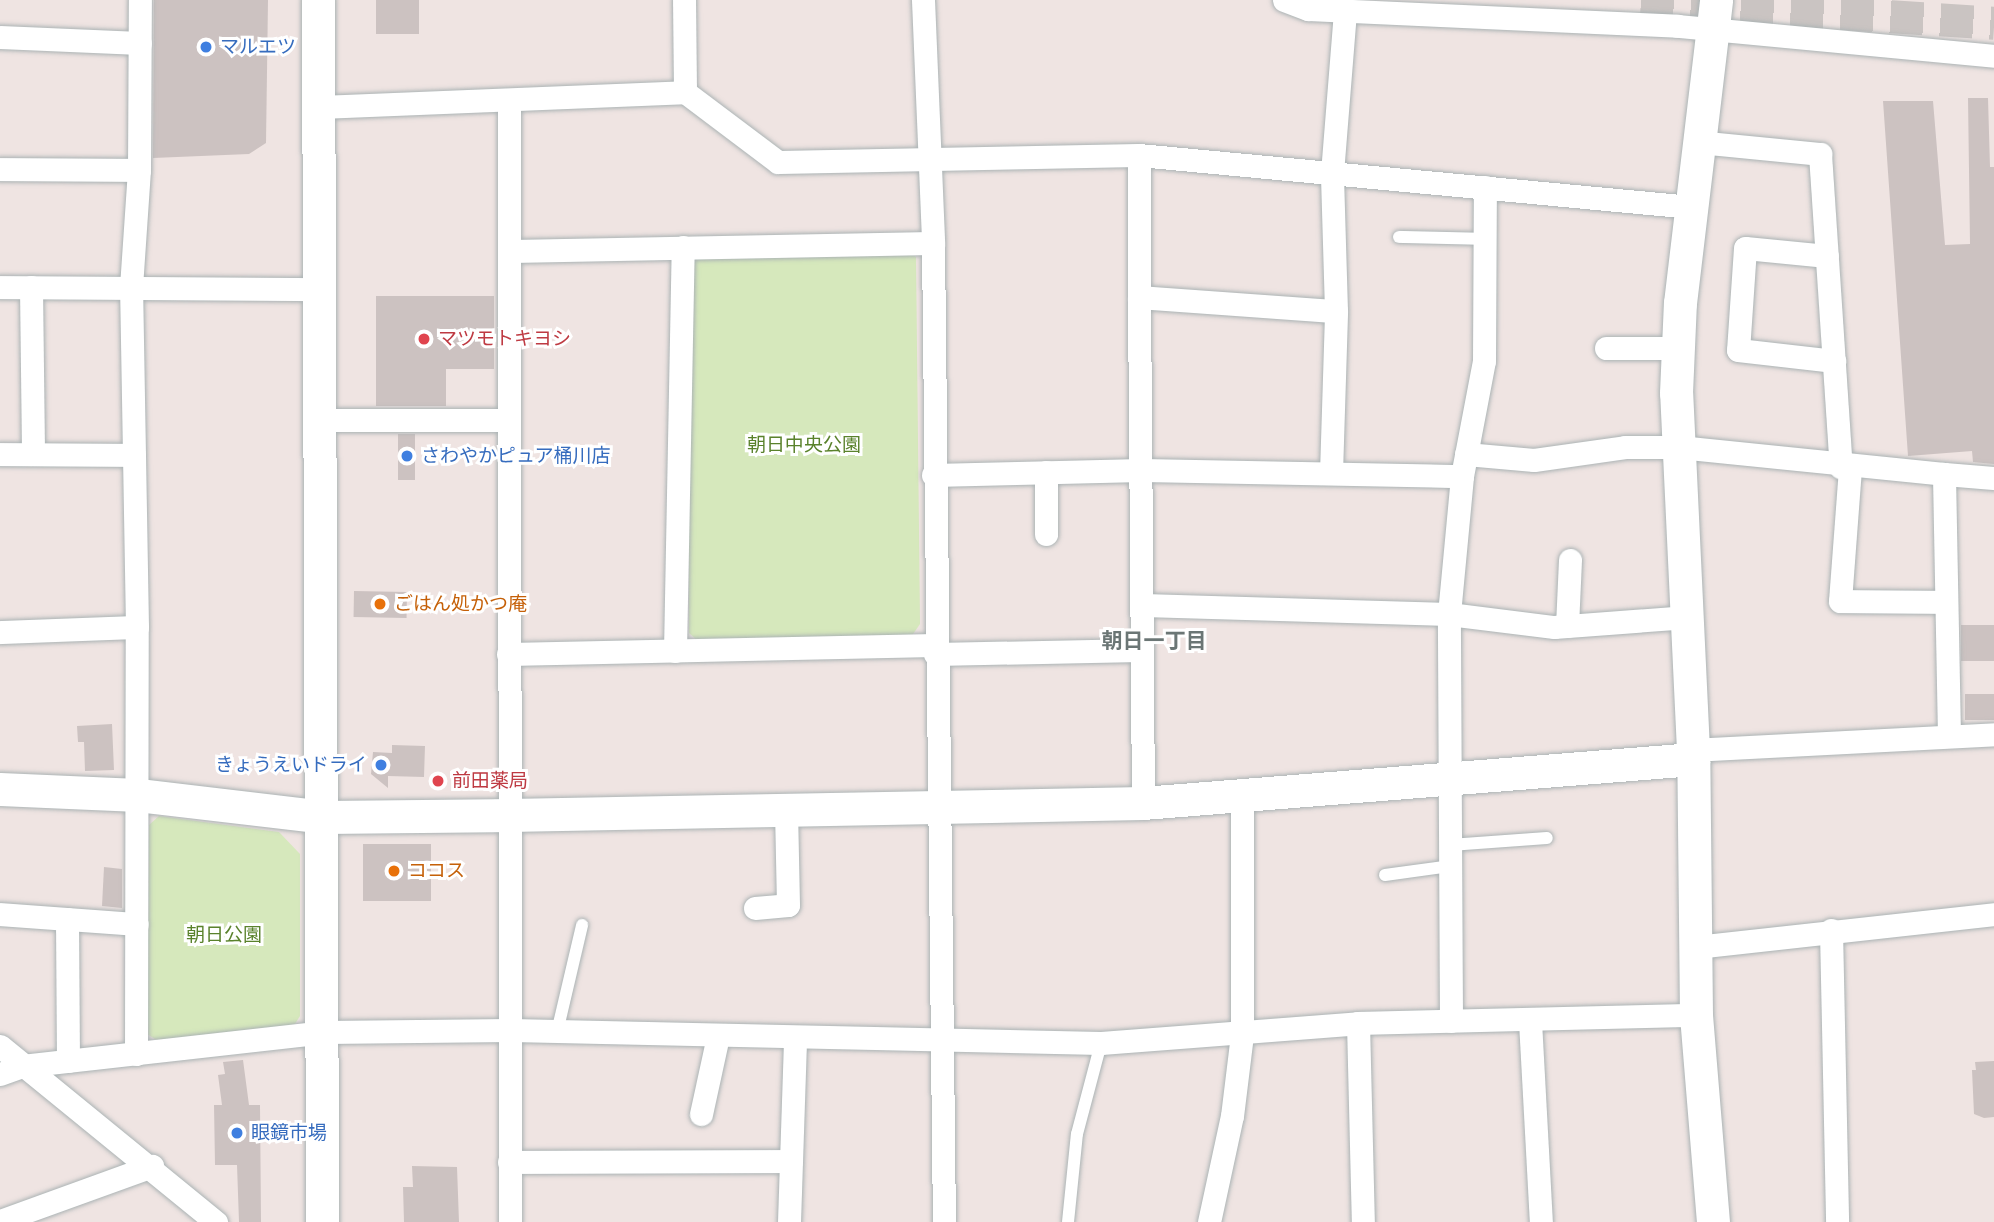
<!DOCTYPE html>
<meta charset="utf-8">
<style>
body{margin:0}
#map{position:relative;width:1994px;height:1222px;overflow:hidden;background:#efe4e2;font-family:Helvetica,"Noto Sans JP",sans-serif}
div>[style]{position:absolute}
.green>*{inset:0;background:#d6e8bc}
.building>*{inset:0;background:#ccc2c1;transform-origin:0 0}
.secondary-tunnel>*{height:33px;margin-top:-16.5px;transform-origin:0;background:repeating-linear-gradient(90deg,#cac4c2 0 33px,transparent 0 50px)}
.roads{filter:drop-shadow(0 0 2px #abb3b4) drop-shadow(0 0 2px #abb3b4)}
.lane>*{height:12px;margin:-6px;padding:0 6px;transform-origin:6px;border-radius:6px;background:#fff}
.street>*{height:23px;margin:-11.5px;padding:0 11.5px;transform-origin:11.5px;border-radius:11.5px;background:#fff}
.secondary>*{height:33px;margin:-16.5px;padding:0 16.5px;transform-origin:16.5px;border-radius:16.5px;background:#fff}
.dots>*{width:19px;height:19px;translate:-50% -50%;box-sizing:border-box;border:4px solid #fff;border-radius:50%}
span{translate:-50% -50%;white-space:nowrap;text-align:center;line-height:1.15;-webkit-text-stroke:6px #fff;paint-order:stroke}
.shop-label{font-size:19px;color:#366cbe}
.left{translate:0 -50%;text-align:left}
.right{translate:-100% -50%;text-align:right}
.health-label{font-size:19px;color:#be3a42}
.park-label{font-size:19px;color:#5a822c}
.food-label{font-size:19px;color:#c56008}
.neighbourhood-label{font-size:21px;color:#6b7675;font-weight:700}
</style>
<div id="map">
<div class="green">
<i style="clip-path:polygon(910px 254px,916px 257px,920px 624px,911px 637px,698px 641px,689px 633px,689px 265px,695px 256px)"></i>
<i style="clip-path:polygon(159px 816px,279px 832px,300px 854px,300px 1016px,293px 1027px,158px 1041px,147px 1034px,149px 825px)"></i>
</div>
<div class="building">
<i style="clip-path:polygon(154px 0,268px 0,266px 143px,249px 154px,153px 158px)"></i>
<i style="left:376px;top:0;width:43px;height:34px"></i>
<i style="clip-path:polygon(1968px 98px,1988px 98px,1990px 167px,1994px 167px,1994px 464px,1973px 462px,1972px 451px,1908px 456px,1883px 101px,1933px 101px,1945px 245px,1970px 244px)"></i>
<i style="clip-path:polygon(376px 296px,494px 296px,494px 369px,446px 369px,446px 406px,376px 406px)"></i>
<i style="left:398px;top:434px;width:17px;height:46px"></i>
<i style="left:354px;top:591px;width:53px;height:26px;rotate:1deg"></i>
<i style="left:1961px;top:625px;width:33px;height:36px"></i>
<i style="left:1994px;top:694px;width:26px;height:29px;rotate:90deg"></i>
<i style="clip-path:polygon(112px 724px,114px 770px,85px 771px,84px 742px,78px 742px,77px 726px)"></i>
<i style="clip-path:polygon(392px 745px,425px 746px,424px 777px,388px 776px,388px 788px,371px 774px,373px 752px,392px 753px)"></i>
<i style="left:363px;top:844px;width:68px;height:57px"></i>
<i style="clip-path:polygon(104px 867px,122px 869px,122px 908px,102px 906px)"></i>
<i style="clip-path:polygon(243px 1060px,249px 1105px,260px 1105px,261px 1222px,239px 1222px,237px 1165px,215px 1165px,214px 1105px,222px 1105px,218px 1075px,225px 1074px,223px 1062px)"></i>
<i style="clip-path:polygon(1994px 1061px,1994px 1117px,1984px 1118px,1974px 1114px,1972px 1070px,1976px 1070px,1975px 1062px)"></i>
<i style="clip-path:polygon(412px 1166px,457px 1167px,459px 1222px,404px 1222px,403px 1187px,413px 1187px)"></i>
</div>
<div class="secondary-tunnel">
<i style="left:1641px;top:0;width:354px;rotate:3.7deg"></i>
</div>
<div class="roads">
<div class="lane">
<i style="left:1399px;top:237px;width:85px;rotate:1.3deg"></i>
<i style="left:1450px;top:845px;width:97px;rotate:-4.1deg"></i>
<i style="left:1385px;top:875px;width:67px;rotate:-7.8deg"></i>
<i style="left:557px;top:1032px;width:110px;rotate:-76.8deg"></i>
<i style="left:1068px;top:1222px;width:88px;rotate:-84.2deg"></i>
<i style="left:1077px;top:1134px;width:94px;rotate:-75.2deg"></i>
</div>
<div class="street">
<i style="left:923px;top:0;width:243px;rotate:87.6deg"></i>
<i style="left:933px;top:243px;width:979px;rotate:89.36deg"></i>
<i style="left:1284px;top:0;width:26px;rotate:21deg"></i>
<i style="left:1308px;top:9px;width:370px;rotate:2.6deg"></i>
<i style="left:1678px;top:26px;width:317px;rotate:5.4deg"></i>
<i style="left:0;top:37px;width:140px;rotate:2.5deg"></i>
<i style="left:685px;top:92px;width:116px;rotate:37deg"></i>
<i style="left:778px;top:162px;width:361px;rotate:-1.1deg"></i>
<i style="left:1139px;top:155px;width:554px;rotate:5.38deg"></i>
<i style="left:509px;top:102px;width:1120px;rotate:89.95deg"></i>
<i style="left:319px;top:107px;width:366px;rotate:-2.3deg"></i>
<i style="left:685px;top:92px;width:92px;rotate:-90.6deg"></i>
<i style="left:1698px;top:142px;width:123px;rotate:5.6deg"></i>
<i style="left:1820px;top:154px;width:314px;rotate:86.2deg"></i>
<i style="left:1139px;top:155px;width:142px;rotate:90deg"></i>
<i style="left:1139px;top:297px;width:197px;rotate:4.1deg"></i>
<i style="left:0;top:169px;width:139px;rotate:0.4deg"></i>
<i style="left:510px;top:251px;width:423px;rotate:-1.1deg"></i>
<i style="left:1827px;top:256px;width:82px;rotate:-174.4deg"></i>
<i style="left:1745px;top:248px;width:102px;rotate:93.9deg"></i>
<i style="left:1738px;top:350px;width:97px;rotate:6.5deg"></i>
<i style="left:0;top:287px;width:320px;rotate:0.4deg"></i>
<i style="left:31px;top:287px;width:167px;rotate:89.3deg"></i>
<i style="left:1139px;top:297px;width:506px;rotate:89.55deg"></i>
<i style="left:1606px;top:348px;width:72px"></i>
<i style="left:321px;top:420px;width:187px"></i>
<i style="left:0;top:454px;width:134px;rotate:0.4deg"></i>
<i style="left:1466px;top:454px;width:68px;rotate:5deg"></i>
<i style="left:1534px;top:460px;width:92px;rotate:-8.1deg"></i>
<i style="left:1625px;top:447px;width:54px"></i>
<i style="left:1679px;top:447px;width:266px;rotate:5.8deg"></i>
<i style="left:1850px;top:468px;width:133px;rotate:94.3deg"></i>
<i style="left:1840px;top:601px;width:106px;rotate:0.5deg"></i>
<i style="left:1331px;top:473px;width:162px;rotate:-88.2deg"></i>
<i style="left:1336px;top:311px;width:138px;rotate:-91.7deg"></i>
<i style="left:1332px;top:173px;width:164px;rotate:-85.4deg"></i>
<i style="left:933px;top:475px;width:209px;rotate:-1.4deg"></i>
<i style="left:1142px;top:470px;width:320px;rotate:1.1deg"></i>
<i style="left:1046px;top:534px;width:62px;rotate:-90deg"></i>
<i style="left:1143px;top:605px;width:306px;rotate:1.7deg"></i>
<i style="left:1449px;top:614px;width:106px;rotate:7.1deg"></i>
<i style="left:1554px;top:627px;width:134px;rotate:-4.3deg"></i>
<i style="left:1567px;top:626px;width:66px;rotate:-87.4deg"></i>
<i style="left:0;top:632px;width:137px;rotate:-2.1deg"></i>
<i style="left:675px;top:651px;width:404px;rotate:-88.9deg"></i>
<i style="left:508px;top:654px;width:427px;rotate:-1.2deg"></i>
<i style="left:935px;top:654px;width:206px;rotate:-1.1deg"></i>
<i style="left:1949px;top:736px;width:262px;rotate:-91.1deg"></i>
<i style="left:1944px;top:474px;width:50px;rotate:4.6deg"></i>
<i style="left:1693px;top:750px;width:301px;rotate:-3deg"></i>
<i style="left:755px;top:908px;width:33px;rotate:-5deg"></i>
<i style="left:788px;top:905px;width:95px;rotate:-91.2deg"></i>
<i style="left:0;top:914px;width:137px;rotate:4.2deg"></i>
<i style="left:67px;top:919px;width:142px;rotate:89.6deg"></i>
<i style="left:1831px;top:930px;width:292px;rotate:88.8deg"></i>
<i style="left:1696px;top:947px;width:300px;rotate:-6.3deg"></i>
<i style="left:1451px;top:1021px;width:407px;rotate:-90.3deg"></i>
<i style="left:1449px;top:614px;width:139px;rotate:-84.6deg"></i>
<i style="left:1462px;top:476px;width:117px;rotate:-79.2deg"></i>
<i style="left:1484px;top:361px;width:174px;rotate:-89.7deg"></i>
<i style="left:1530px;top:1021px;width:201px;rotate:86.9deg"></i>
<i style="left:1358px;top:1023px;width:199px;rotate:88.6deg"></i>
<i style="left:0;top:1046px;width:279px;rotate:39.2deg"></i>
<i style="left:136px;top:1054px;width:427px;rotate:-89.9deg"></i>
<i style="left:137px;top:627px;width:340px;rotate:-91deg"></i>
<i style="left:131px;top:287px;width:117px;rotate:-86.1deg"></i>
<i style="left:139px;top:170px;width:170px;rotate:-89.7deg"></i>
<i style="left:0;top:1074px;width:23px;rotate:-20deg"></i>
<i style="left:22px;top:1066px;width:305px;rotate:-6.4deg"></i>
<i style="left:325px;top:1032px;width:186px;rotate:-0.6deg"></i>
<i style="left:511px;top:1030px;width:590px;rotate:1.26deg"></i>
<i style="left:1101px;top:1043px;width:258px;rotate:-4.4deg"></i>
<i style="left:1358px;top:1023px;width:338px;rotate:-1.4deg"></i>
<i style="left:701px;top:1114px;width:80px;rotate:-77.7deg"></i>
<i style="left:509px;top:1162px;width:282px;rotate:-0.2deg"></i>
<i style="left:0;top:1221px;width:162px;rotate:-19.9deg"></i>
<i style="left:789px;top:1222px;width:184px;rotate:-88.1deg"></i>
<i style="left:1209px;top:1222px;width:108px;rotate:-77.8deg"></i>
<i style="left:1232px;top:1116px;width:83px;rotate:-83deg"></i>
<i style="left:1242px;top:1034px;width:238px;rotate:-90deg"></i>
</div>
<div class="secondary">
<i style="left:318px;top:0;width:1222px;rotate:89.81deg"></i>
<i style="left:0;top:789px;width:138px;rotate:2.5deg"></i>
<i style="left:138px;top:795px;width:187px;rotate:6.7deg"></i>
<i style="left:324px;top:817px;width:184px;rotate:-0.6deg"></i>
<i style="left:508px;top:815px;width:635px;rotate:-1.08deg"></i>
<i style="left:1143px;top:803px;width:552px;rotate:-4.57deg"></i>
<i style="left:1713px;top:1222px;width:208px;rotate:-94.7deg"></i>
<i style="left:1696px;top:1015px;width:265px;rotate:-90.6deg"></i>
<i style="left:1693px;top:750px;width:357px;rotate:-92.7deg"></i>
<i style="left:1676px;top:393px;width:90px;rotate:-87.5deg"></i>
<i style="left:1680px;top:303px;width:305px;rotate:-83.2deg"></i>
</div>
</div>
<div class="dots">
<i style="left:206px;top:47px;background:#3f7fe0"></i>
<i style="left:424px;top:339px;background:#e0444e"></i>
<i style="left:407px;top:456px;background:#3f7fe0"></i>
<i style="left:380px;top:604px;background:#e8710a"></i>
<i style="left:381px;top:765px;background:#3f7fe0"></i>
<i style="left:438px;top:781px;background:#e0444e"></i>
<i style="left:394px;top:871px;background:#e8710a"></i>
<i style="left:237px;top:1133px;background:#3f7fe0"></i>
</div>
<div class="shop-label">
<span class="left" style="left:220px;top:47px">マルエツ</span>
<span class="left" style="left:421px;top:456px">さわやかピュア桶川店</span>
<span class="right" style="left:367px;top:765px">きょうえいドライ</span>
<span class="left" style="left:251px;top:1133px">眼鏡市場</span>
</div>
<div class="health-label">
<span class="left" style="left:438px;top:339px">マツモトキヨシ</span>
<span class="left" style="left:452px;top:781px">前田薬局</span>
</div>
<div class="park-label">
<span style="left:804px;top:445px">朝日中央公園</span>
<span style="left:224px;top:935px">朝日公園</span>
</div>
<div class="food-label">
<span class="left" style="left:394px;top:604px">ごはん処かつ庵</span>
<span class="left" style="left:408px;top:871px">ココス</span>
</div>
<div class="neighbourhood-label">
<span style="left:1154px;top:641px">朝日一丁目</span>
</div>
</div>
